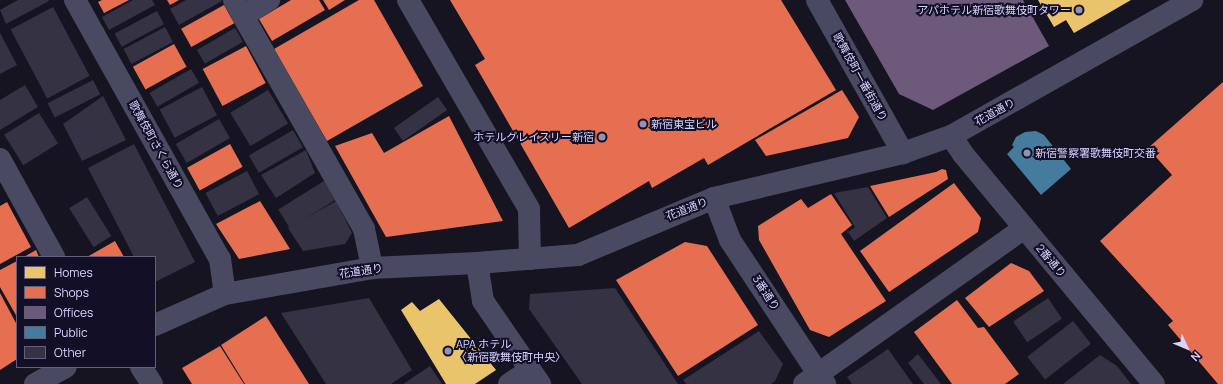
<!DOCTYPE html>
<meta charset="utf-8">
<style>
body{margin:0}
#map{position:relative;width:1223px;height:384px;overflow:hidden;background:#161421;font-family:Manrope,"Noto Sans JP",sans-serif}
div>[style]{position:absolute}
.homes>*{inset:0;background:#e9c46a}
.shops>*{inset:0;background:#e76f51;transform-origin:0 0}
.offices>*{inset:0;background:#6d597a}
.public>*{inset:0;background:#457b9d}
.building>*{inset:0;background:#343243;transform-origin:0 0}
.minor>*{height:22px;margin:-11px;padding:0 11px;transform-origin:11px;border-radius:11px;background:#4a4962}
.dots>*{width:11px;height:11px;translate:-50% -50%;box-sizing:border-box;border:2px solid #130f26;border-radius:50%}
span{translate:-50% -50%;white-space:nowrap;text-align:center;line-height:1.15;-webkit-text-stroke:4px #130f26;paint-order:stroke}
.poi-label{font-size:11px;color:#d9d4ff}
.right{translate:-100% -50%;text-align:right}
.left{translate:0 -50%;text-align:left}
.street-label{font-size:11px;color:#d9d4ff}
.legend{position:absolute;left:16px;top:256px;width:140px;height:112px;box-sizing:border-box;background:#130f26;border:1px solid #625e7d;margin:0;padding:5px 7px;list-style:none;font-size:12px;color:#d9d4ff}
.legend li{display:flex;align-items:center;gap:8px;height:20px}
.legend b{width:20px;border:1px solid #625e7d}
.north{position:absolute;left:1167px;top:328px;width:40px;height:40px;-webkit-text-stroke:3px #130f26;paint-order:stroke;rotate:134deg;font-size:11px;font-weight:700;line-height:16px;text-align:center;color:#d9d4ff}
.north::after{content:'';display:block;margin:auto;width:14px;height:18px;background:#d9d4ff;clip-path:polygon(50% 0,100% 100%,50% 72%,0 100%)}
</style>
<div id="map">
<div class="homes">
<i style="clip-path:polygon(1038px 0,1131px 0,1074px 33px,1066px 20px,1054px 27px)"></i>
<i style="clip-path:polygon(439px 299px,496px 370px,475px 384px,446px 384px,401px 310px,412px 302px,420px 311px)"></i>
</div>
<div class="shops">
<i style="clip-path:polygon(102px 0,129px 0,104px 13px,98px 2px)"></i>
<i style="clip-path:polygon(167px 0,179px 0,170px 5px)"></i>
<i style="clip-path:polygon(291px 0,319px 0,325px 10px,272px 41px,259px 19px)"></i>
<i style="clip-path:polygon(323px 0,345px 0,329px 10px)"></i>
<i style="clip-path:polygon(359px 0,374px 0,423px 86px,327px 141px,274px 49px)"></i>
<i style="clip-path:polygon(450px 0,781px 0,836px 90px,708px 165px,704px 158px,652px 188px,649px 181px,569px 228px,475px 65px,485px 59px)"></i>
<i style="left:224px;top:5px;width:21px;height:49px;rotate:61deg"></i>
<i style="left:174px;top:44px;width:26px;height:47px;rotate:61deg"></i>
<i style="left:246px;top:46px;width:42px;height:49px;rotate:62deg"></i>
<i style="clip-path:polygon(1223px 82px,1223px 384px,1218px 384px,1168px 325px,1173px 321px,1100px 241px,1172px 175px,1148px 148px)"></i>
<i style="clip-path:polygon(842px 90px,859px 117px,848px 138px,766px 156px,755px 140px)"></i>
<i style="clip-path:polygon(449px 116px,503px 221px,386px 237px,335px 146px,372px 133px,384px 153px)"></i>
<i style="left:230px;top:144px;width:26px;height:49px;rotate:61deg"></i>
<i style="clip-path:polygon(942px 169px,946px 170px,948px 179px,889px 217px,870px 186px,936px 172px)"></i>
<i style="clip-path:polygon(954px 183px,981px 218px,978px 232px,889px 292px,860px 251px)"></i>
<i style="clip-path:polygon(831px 194px,852px 225px,841px 234px,886px 301px,829px 337px,810px 330px,759px 240px,758px 226px,801px 199px,808px 208px)"></i>
<i style="clip-path:polygon(260px 201px,290px 249px,239px 259px,216px 224px)"></i>
<i style="clip-path:polygon(7px 202px,31px 247px,0 264px,0 206px)"></i>
<i style="clip-path:polygon(115px 241px,124px 257px,87px 257px)"></i>
<i style="clip-path:polygon(685px 242px,707px 246px,758px 325px,678px 376px,616px 280px)"></i>
<i style="clip-path:polygon(36px 250px,39px 257px,24px 257px)"></i>
<i style="clip-path:polygon(17px 261px,17px 317px,0 287px,0 270px)"></i>
<i style="clip-path:polygon(1011px 263px,1029px 271px,1044px 291px,989px 327px,965px 298px)"></i>
<i style="clip-path:polygon(0 293px,17px 325px,17px 359px,0 370px)"></i>
<i style="clip-path:polygon(957px 300px,978px 328px,984px 327px,1019px 374px,1005px 384px,952px 384px,914px 332px)"></i>
<i style="clip-path:polygon(266px 316px,309px 384px,245px 384px,221px 345px)"></i>
<i style="clip-path:polygon(220px 346px,244px 384px,192px 384px,182px 368px)"></i>
</div>
<div class="offices">
<i style="clip-path:polygon(845px 0,1023px 0,1049px 46px,933px 110px,899px 94px)"></i>
</div>
<div class="public">
<i style="clip-path:polygon(1036px 131px,1044px 135px,1071px 169px,1041px 195px,1007px 154px,1014px 147px,1012px 145px,1016px 137px,1025px 132px)"></i>
</div>
<div class="building">
<i style="clip-path:polygon(18px 0,48px 0,49px 1px,6px 24px,0 10px)"></i>
<i style="clip-path:polygon(133px 0,152px 0,155px 5px,109px 30px,102px 17px)"></i>
<i style="clip-path:polygon(186px 0,221px 0,222px 1px,179px 25px,170px 9px)"></i>
<i style="left:53px;top:7px;width:78px;height:48px;rotate:62deg"></i>
<i style="left:157px;top:11px;width:15px;height:48px;rotate:62deg"></i>
<i style="left:165px;top:27px;width:17px;height:47px;rotate:62deg"></i>
<i style="left:235px;top:28px;width:16px;height:44px;rotate:60deg"></i>
<i style="clip-path:polygon(0 33px,17px 65px,0 74px)"></i>
<i style="left:191px;top:69px;width:16px;height:48px;rotate:60deg"></i>
<i style="left:93px;top:80px;width:16px;height:51px;rotate:63deg"></i>
<i style="clip-path:polygon(25px 85px,38px 107px,0 130px,0 100px)"></i>
<i style="left:202px;top:87px;width:32px;height:48px;rotate:62deg"></i>
<i style="left:268px;top:90px;width:39px;height:44px;rotate:59deg"></i>
<i style="clip-path:polygon(103px 96px,126px 140px,82px 161px,63px 124px)"></i>
<i style="left:438px;top:97px;width:16px;height:54px;rotate:55deg"></i>
<i style="left:39px;top:113px;width:36px;height:41px;rotate:58deg"></i>
<i style="left:219px;top:119px;width:22px;height:50px;rotate:60deg"></i>
<i style="left:293px;top:130px;width:20px;height:51px;rotate:60deg"></i>
<i style="clip-path:polygon(134px 144px,195px 262px,155px 282px,155px 257px,134px 257px,88px 168px)"></i>
<i style="clip-path:polygon(306px 150px,315px 173px,276px 198px,261px 175px)"></i>
<i style="left:247px;top:171px;width:26px;height:47px;rotate:62deg"></i>
<i style="left:324px;top:181px;width:22px;height:54px;rotate:58deg"></i>
<i style="clip-path:polygon(868px 187px,887px 218px,854px 241px,848px 232px,855px 227px,834px 193px)"></i>
<i style="left:87px;top:197px;width:46px;height:21px;rotate:58deg"></i>
<i style="clip-path:polygon(336px 201px,352px 233px,345px 244px,303px 251px,288px 228px)"></i>
<i style="clip-path:polygon(615px 288px,678px 384px,582px 384px,529px 309px,530px 294px)"></i>
<i style="clip-path:polygon(369px 298px,412px 370px,391px 384px,326px 384px,281px 313px)"></i>
<i style="left:1048px;top:298px;width:25px;height:42px;rotate:56deg"></i>
<i style="left:1073px;top:321px;width:29px;height:58px;rotate:52deg"></i>
<i style="clip-path:polygon(759px 331px,783px 364px,775px 381px,771px 384px,686px 384px,683px 380px)"></i>
<i style="clip-path:polygon(888px 349px,913px 384px,852px 384px,847px 377px)"></i>
<i style="clip-path:polygon(918px 354px,941px 384px,924px 384px,908px 363px)"></i>
<i style="clip-path:polygon(1100px 355px,1117px 366px,1131px 384px,1063px 384px)"></i>
<i style="clip-path:polygon(430px 366px,442px 384px,403px 384px)"></i>
</div>
<div class="minor">
<i style="left:75px;top:0;width:297px;rotate:60.8deg"></i>
<i style="left:220px;top:259px;width:35px;rotate:82deg"></i>
<i style="left:234px;top:0;width:263px;rotate:60.4deg"></i>
<i style="left:364px;top:229px;width:40px;rotate:78deg"></i>
<i style="left:408px;top:0;width:241px;rotate:59.9deg"></i>
<i style="left:529px;top:209px;width:50px;rotate:88.9deg"></i>
<i style="left:817px;top:0;width:176px;rotate:60.7deg"></i>
<i style="left:243px;top:16px;width:31px;rotate:-32deg"></i>
<i style="left:951px;top:136px;width:22px;rotate:56deg"></i>
<i style="left:963px;top:154px;width:299px;rotate:50.3deg"></i>
<i style="left:0;top:159px;width:112px;rotate:61.1deg"></i>
<i style="left:714px;top:198px;width:45px;rotate:69.1deg"></i>
<i style="left:730px;top:240px;width:173px;rotate:56.6deg"></i>
<i style="left:477px;top:263px;width:38px;rotate:81deg"></i>
<i style="left:483px;top:301px;width:101px;rotate:55.5deg"></i>
<i style="left:155px;top:325px;width:77px;rotate:-23.9deg"></i>
<i style="left:225px;top:294px;width:149px;rotate:-10deg"></i>
<i style="left:372px;top:268px;width:105px;rotate:-2.7deg"></i>
<i style="left:477px;top:263px;width:101px;rotate:-4.5deg"></i>
<i style="left:578px;top:255px;width:147px;rotate:-22.7deg"></i>
<i style="left:714px;top:198px;width:194px;rotate:-13.4deg"></i>
<i style="left:903px;top:153px;width:51px;rotate:-19.5deg"></i>
<i style="left:951px;top:136px;width:277px;rotate:-29.4deg"></i>
<i style="left:141px;top:367px;width:20px;rotate:57deg"></i>
<i style="left:35px;top:384px;width:35px;rotate:-29deg"></i>
<i style="left:509px;top:384px;width:25px;rotate:-34deg"></i>
<i style="left:804px;top:384px;width:270px;rotate:-35.3deg"></i>
</div>
<div class="dots">
<i style="left:1079px;top:10px;background:#9591b1"></i>
<i style="left:643px;top:124px;background:#9591b1"></i>
<i style="left:602px;top:137px;background:#9591b1"></i>
<i style="left:1027px;top:153px;background:#9591b1"></i>
<i style="left:448px;top:351px;background:#9591b1"></i>
</div>
<div class="poi-label">
<span class="right" style="left:1071px;top:10px">アパホテル新宿歌舞伎町タワー</span>
<span class="left" style="left:651px;top:124px">新宿東宝ビル</span>
<span class="right" style="left:594px;top:137px">ホテルグレイスリー新宿</span>
<span class="left" style="left:1035px;top:153px">新宿警察署歌舞伎町交番</span>
<span class="left" style="left:456px;top:351px">APA ホテル<br>〈新宿歌舞伎町中央〉</span>
</div>
<div class="street-label">
<span style="left:860px;top:77px;rotate:61deg">歌舞伎町一番街通り</span>
<span style="left:995px;top:112px;rotate:-29deg">花道通り</span>
<span style="left:156px;top:145px;rotate:61deg">歌舞伎町さくら通り</span>
<span style="left:687px;top:209px;rotate:-21deg">花道通り</span>
<span style="left:1051px;top:261px;rotate:50deg">2番通り</span>
<span style="left:361px;top:271px;rotate:-8deg">花道通り</span>
<span style="left:766px;top:293px;rotate:57deg">3番通り</span>
</div>
<ul class="legend">
<li><b style="height:11px;background:#e9c46a"></b>Homes</li>
<li><b style="height:11px;background:#e76f51"></b>Shops</li>
<li><b style="height:11px;background:#6d597a"></b>Offices</li>
<li><b style="height:11px;background:#457b9d"></b>Public</li>
<li><b style="height:11px;background:#343243"></b>Other</li>
</ul>
<div class="north">N</div>
</div>
